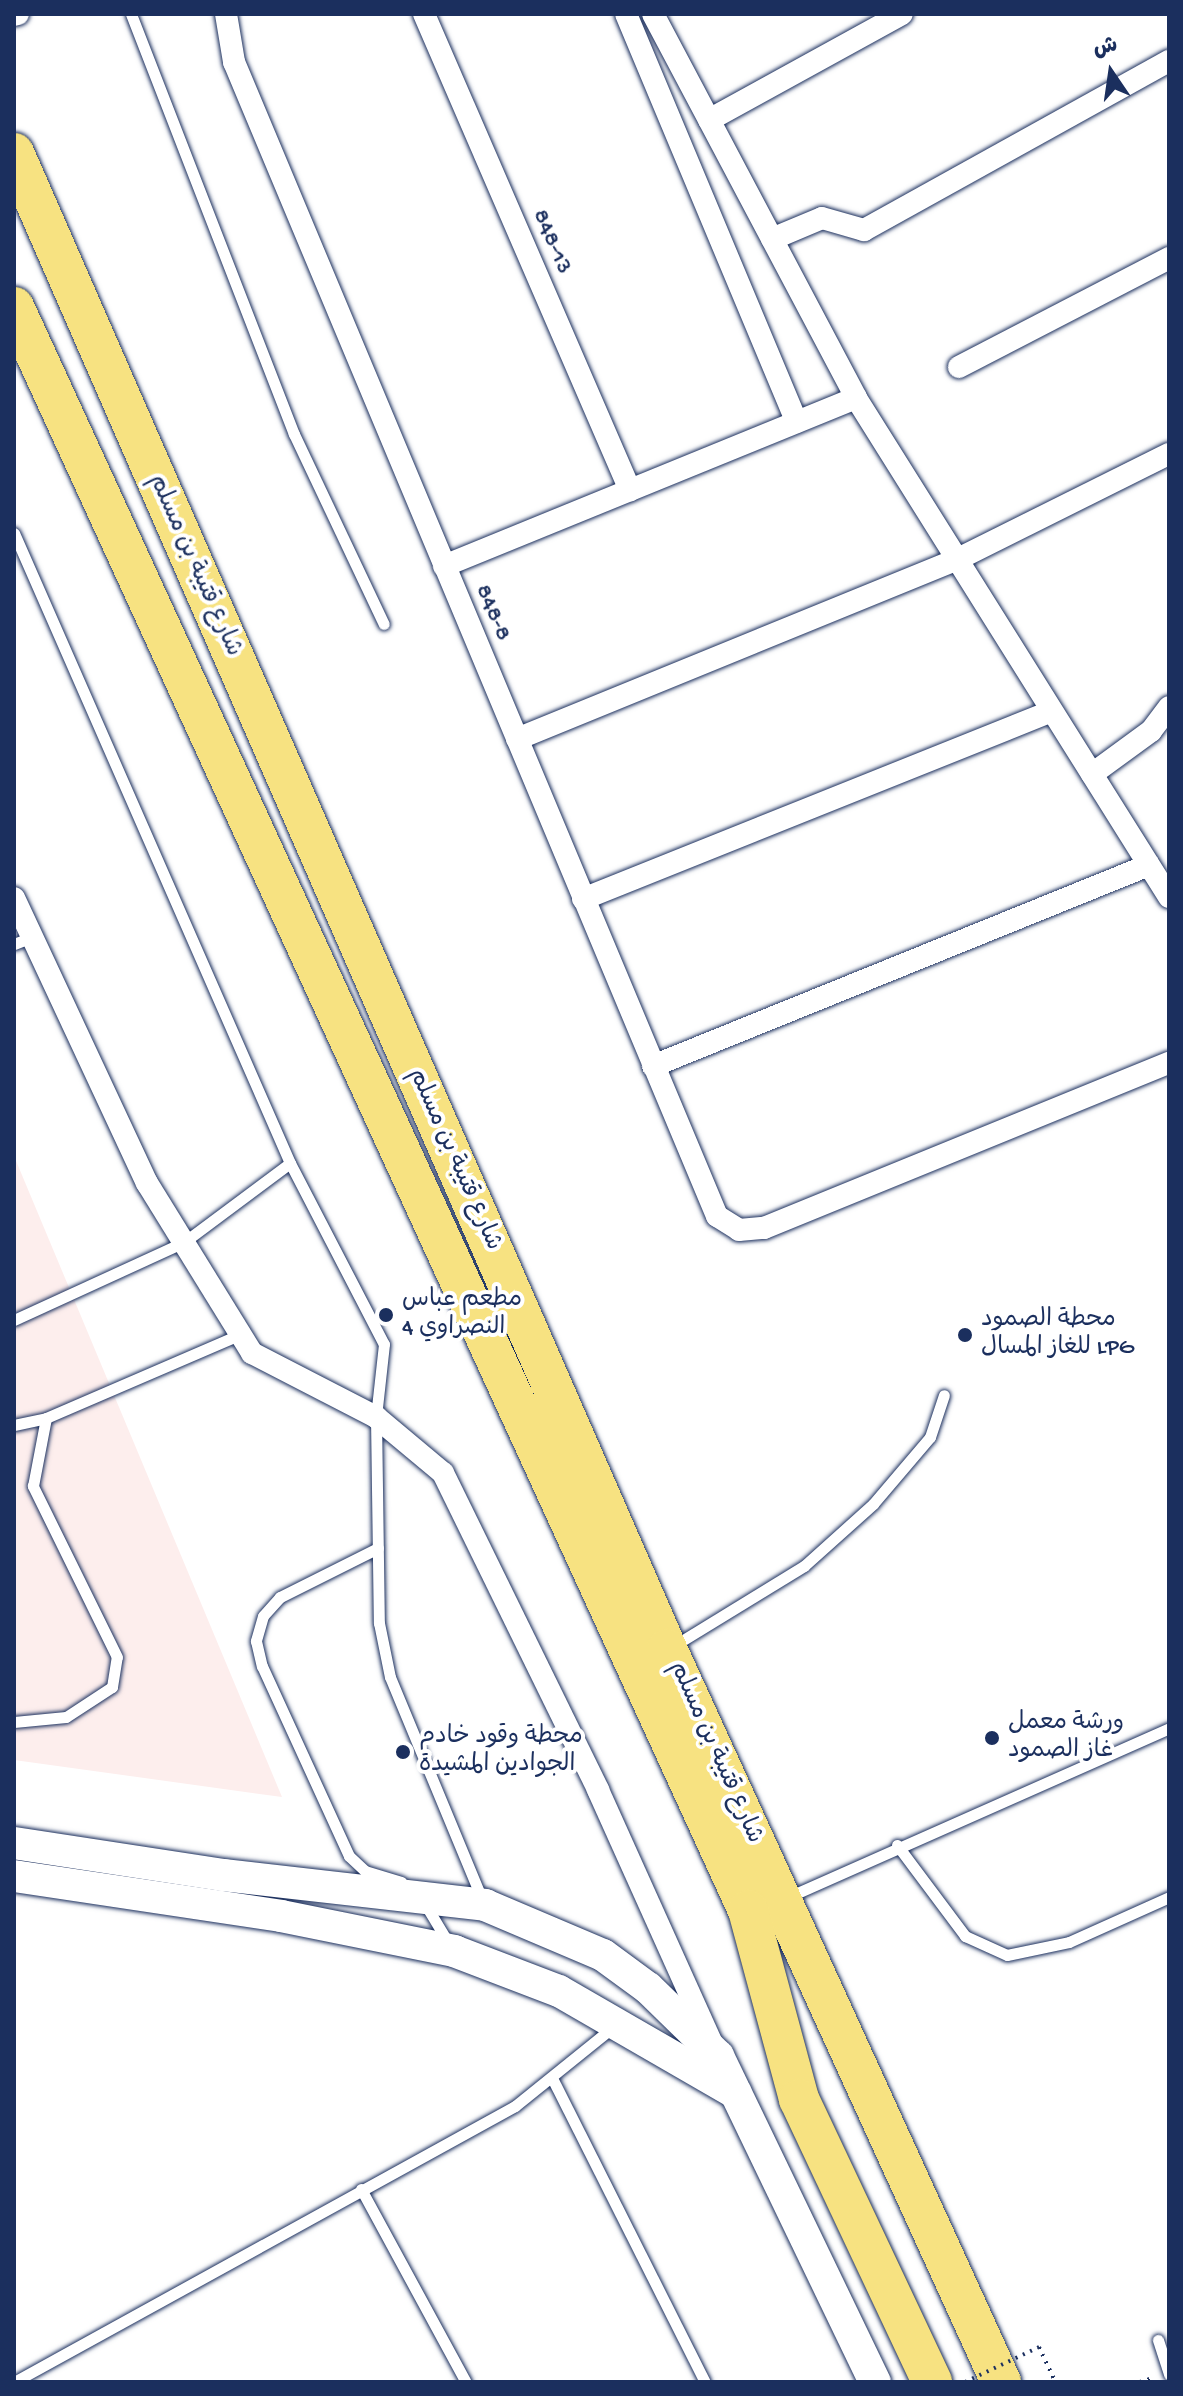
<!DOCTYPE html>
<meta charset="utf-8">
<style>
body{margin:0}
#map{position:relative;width:1183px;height:2396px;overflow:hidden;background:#fff;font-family:"Gochi Hand","Playpen Sans Arabic",sans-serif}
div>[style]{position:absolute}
.built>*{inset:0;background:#fdeeed}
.path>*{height:4px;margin-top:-2px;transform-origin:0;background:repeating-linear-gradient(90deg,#1b2f5e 0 2px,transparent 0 8px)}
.roads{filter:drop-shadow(0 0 2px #1b2f5e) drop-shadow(0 0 2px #1b2f5e)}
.lane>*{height:11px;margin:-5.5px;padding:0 5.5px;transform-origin:5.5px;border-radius:5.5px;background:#fff}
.street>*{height:22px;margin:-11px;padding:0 11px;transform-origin:11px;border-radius:11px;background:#fff}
.secondary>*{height:32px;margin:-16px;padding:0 16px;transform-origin:16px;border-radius:16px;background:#fff}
.highway>*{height:40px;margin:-20px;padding:0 20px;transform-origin:20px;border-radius:20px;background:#f7e281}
.path-bridge>*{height:4px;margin-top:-2px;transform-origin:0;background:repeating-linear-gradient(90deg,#1b2f5e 0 2px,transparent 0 8px)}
.dots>*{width:22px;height:22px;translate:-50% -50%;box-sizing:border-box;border:4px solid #fff;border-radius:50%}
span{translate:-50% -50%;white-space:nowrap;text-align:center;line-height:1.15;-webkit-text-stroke:8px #fff;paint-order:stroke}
.street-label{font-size:24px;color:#1b2f5e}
.poi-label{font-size:24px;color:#1b2f5e}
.left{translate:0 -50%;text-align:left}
.frame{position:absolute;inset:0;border:16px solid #1b2f5e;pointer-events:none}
.north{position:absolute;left:1071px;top:32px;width:80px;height:80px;-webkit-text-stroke:6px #fff;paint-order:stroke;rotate:347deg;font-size:22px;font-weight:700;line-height:32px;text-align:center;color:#1b2f5e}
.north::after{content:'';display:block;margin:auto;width:28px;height:36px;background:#1b2f5e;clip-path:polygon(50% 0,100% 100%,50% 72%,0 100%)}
</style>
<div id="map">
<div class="built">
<i style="clip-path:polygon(14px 1156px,282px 1797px,14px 1760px)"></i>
</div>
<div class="path">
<i style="left:1039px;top:2347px;width:38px;rotate:65deg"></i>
<i style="left:1140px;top:2382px;width:14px;rotate:-17deg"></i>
</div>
<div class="roads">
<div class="lane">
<i style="left:131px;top:14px;width:451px;rotate:68.8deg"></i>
<i style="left:294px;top:434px;width:210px;rotate:64.7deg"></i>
<i style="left:14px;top:533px;width:688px;rotate:66.34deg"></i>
<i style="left:290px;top:1163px;width:204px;rotate:62.6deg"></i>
<i style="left:384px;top:1344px;width:73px;rotate:96.3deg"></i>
<i style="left:376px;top:1417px;width:206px;rotate:89.2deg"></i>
<i style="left:379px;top:1623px;width:55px;rotate:78.5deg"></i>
<i style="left:390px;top:1677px;width:243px;rotate:67.5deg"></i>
<i style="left:14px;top:944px;width:19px;rotate:-21deg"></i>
<i style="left:14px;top:1320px;width:187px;rotate:-24.6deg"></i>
<i style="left:184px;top:1242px;width:132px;rotate:-36.7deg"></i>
<i style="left:14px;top:1425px;width:33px;rotate:-12deg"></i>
<i style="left:46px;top:1418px;width:212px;rotate:-23.3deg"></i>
<i style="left:378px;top:1548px;width:110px;rotate:153.4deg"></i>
<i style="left:280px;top:1597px;width:25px;rotate:132deg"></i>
<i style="left:263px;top:1616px;width:26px;rotate:106deg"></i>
<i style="left:256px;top:1641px;width:26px;rotate:77deg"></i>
<i style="left:262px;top:1666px;width:209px;rotate:65.4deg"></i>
<i style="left:349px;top:1856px;width:22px;rotate:43deg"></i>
<i style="left:365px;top:1871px;width:38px;rotate:17deg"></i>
<i style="left:675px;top:1645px;width:151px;rotate:-31.5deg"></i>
<i style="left:804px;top:1566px;width:93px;rotate:-41.9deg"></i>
<i style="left:873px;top:1504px;width:88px;rotate:-49.6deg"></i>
<i style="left:930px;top:1437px;width:44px;rotate:-71.6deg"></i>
<i style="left:14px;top:1722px;width:52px;rotate:-5.5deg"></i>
<i style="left:66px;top:1717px;width:55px;rotate:-33.1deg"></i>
<i style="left:112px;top:1687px;width:30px;rotate:-81deg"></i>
<i style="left:117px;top:1657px;width:191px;rotate:-116.2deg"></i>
<i style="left:33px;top:1486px;width:69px;rotate:-79.2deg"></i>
<i style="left:897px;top:1845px;width:114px;rotate:53.2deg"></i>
<i style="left:965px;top:1936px;width:46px;rotate:24.3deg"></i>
<i style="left:1007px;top:1955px;width:63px;rotate:-11.8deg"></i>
<i style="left:1069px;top:1942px;width:110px;rotate:-24.2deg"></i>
<i style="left:786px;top:1898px;width:419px;rotate:-23.9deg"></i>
<i style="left:425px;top:1904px;width:47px;rotate:59deg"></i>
<i style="left:553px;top:2080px;width:338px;rotate:63.3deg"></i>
<i style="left:361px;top:2189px;width:220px;rotate:61.5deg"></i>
<i style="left:1158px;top:2340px;width:36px;rotate:72deg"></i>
<i style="left:14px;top:2382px;width:572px;rotate:-28.85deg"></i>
<i style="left:515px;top:2106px;width:126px;rotate:-38.9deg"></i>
</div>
<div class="street">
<i style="left:226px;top:14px;width:49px;rotate:80.5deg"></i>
<i style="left:234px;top:62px;width:1251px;rotate:67.29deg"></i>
<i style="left:717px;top:1216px;width:26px;rotate:32deg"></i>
<i style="left:739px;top:1230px;width:25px;rotate:-5deg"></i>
<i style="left:764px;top:1228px;width:437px;rotate:-22.2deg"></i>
<i style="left:424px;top:14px;width:519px;rotate:66.6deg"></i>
<i style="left:626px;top:14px;width:442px;rotate:67.3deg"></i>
<i style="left:653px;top:14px;width:434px;rotate:62.1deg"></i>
<i style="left:856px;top:398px;width:589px;rotate:57.9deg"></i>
<i style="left:14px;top:15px;width:4px;rotate:-14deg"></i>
<i style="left:709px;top:120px;width:220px;rotate:-28.8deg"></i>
<i style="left:772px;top:239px;width:54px;rotate:-22.8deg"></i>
<i style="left:822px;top:218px;width:44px;rotate:15.9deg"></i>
<i style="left:864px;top:230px;width:349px;rotate:-29deg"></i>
<i style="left:959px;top:367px;width:237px;rotate:-27.4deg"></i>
<i style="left:444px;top:566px;width:445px;rotate:-22.2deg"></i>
<i style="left:517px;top:739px;width:472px;rotate:-22.2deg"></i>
<i style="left:954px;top:561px;width:240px;rotate:-26.5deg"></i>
<i style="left:1092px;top:774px;width:73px;rotate:-36.1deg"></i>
<i style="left:1151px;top:731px;width:30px;rotate:-53deg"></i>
<i style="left:14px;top:898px;width:315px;rotate:65deg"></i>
<i style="left:147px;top:1183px;width:200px;rotate:58.3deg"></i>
<i style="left:252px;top:1353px;width:140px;rotate:27.3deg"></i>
<i style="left:376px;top:1417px;width:87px;rotate:39.9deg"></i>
<i style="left:443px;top:1473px;width:353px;rotate:63.9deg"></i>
<i style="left:598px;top:1790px;width:276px;rotate:65.8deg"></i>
<i style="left:583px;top:899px;width:505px;rotate:-21.84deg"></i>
<i style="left:653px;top:1066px;width:535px;rotate:-22.06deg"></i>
</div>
<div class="secondary">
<i style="left:14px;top:1843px;width:211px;rotate:8.7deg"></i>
<i style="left:223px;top:1875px;width:264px;rotate:6.5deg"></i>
<i style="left:485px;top:1905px;width:128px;rotate:23deg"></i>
<i style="left:603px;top:1955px;width:56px;rotate:36.3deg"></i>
<i style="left:648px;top:1988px;width:98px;rotate:44.2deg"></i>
<i style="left:718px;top:2056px;width:362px;rotate:64.3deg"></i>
<i style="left:14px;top:1876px;width:270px;rotate:8.5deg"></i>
<i style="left:281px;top:1916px;width:177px;rotate:11.4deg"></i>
<i style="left:454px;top:1951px;width:112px;rotate:20.9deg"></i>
<i style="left:559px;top:1991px;width:204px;rotate:30deg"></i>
</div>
<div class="highway">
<i style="left:14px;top:153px;width:1632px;rotate:66.42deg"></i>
<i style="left:667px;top:1649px;width:806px;rotate:65.5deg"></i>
<i style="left:14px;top:307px;width:1763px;rotate:65.4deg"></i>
<i style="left:748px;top:1910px;width:196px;rotate:74.9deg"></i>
<i style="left:799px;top:2099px;width:313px;rotate:64.8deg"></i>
</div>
</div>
<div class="path-bridge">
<i style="left:965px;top:2382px;width:82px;rotate:-25.3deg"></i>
</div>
<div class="dots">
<i style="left:386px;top:1315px;background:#1b2f5e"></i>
<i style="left:965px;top:1335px;background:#1b2f5e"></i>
<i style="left:992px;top:1738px;background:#1b2f5e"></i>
<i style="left:403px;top:1752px;background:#1b2f5e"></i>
</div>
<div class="street-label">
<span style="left:551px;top:242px;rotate:67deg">848-13</span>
<span style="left:194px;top:566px;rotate:66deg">شارع قتيبة بن مسلم</span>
<span style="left:492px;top:613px;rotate:67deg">848-8</span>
<span style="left:454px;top:1160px;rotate:66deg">شارع قتيبة بن مسلم</span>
<span style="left:715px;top:1753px;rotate:66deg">شارع قتيبة بن مسلم</span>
</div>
<div class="poi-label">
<span class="left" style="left:402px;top:1315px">مطعم عباس<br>النصراوي 4</span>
<span class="left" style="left:981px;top:1335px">محطة الصمود<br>للغاز المسال LPG</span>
<span class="left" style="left:1008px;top:1738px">ورشة معمل<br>غاز الصمود</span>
<span class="left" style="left:419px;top:1752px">محطة وقود خادم<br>الجوادين المشيدة</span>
</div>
<div class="frame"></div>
<div class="north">ش</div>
</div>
